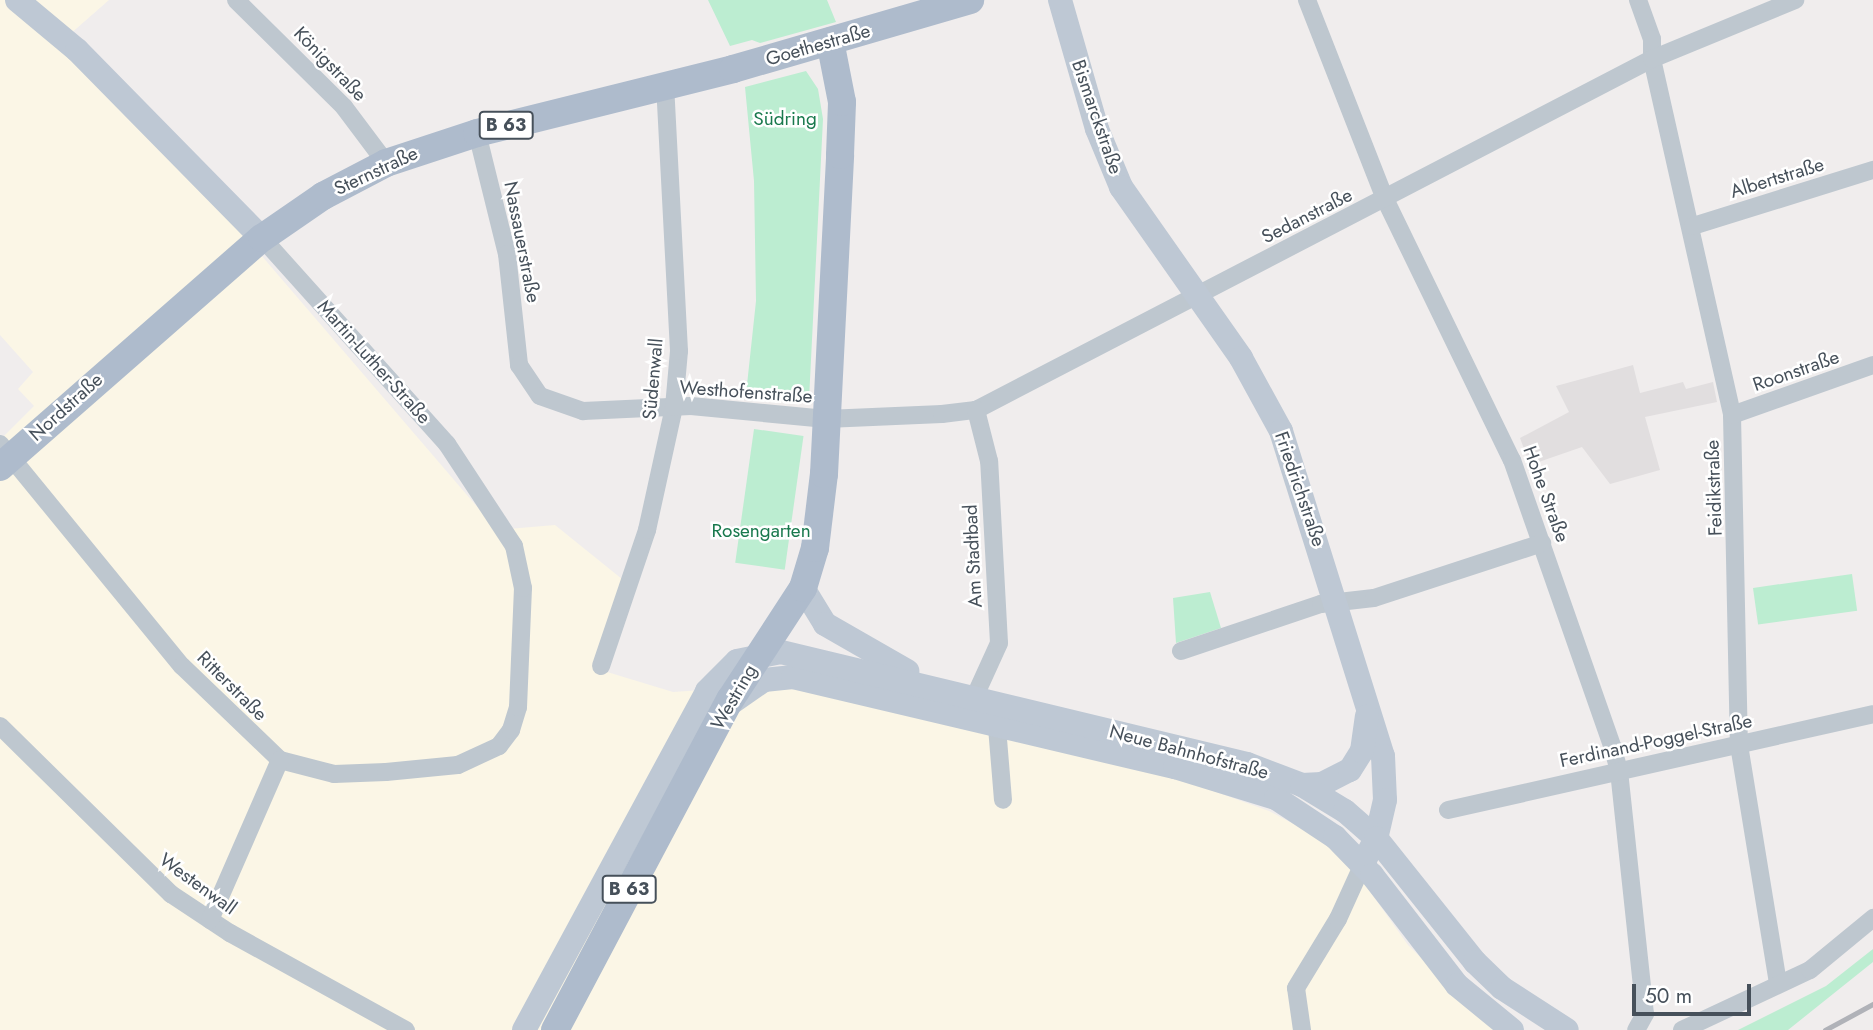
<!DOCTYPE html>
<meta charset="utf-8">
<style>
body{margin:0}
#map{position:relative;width:1873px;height:1030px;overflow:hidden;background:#f0eded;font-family:Jost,sans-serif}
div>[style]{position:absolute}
.commercial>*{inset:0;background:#fbf6e6}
.education>*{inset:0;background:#e1dedf}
.green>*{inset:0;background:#bcedd1;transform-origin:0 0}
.street>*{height:18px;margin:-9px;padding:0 9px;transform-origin:9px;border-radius:9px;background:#bec7cf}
.secondary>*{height:24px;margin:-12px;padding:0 12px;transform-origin:12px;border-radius:12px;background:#bec8d4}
.primary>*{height:28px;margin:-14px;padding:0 14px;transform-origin:14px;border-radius:14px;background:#aebbcc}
.rail>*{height:4.5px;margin:-2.25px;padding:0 2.25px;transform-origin:2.25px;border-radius:2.25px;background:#b0b2b8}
span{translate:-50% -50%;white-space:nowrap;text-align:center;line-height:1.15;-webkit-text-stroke:5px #fff;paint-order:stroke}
.shield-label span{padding:2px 5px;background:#fff;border:2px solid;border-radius:5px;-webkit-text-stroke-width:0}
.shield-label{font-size:18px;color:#46505a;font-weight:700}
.street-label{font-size:19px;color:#46505a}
.park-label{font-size:19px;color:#19794d}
.scale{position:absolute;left:1632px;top:984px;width:119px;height:32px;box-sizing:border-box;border:4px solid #46505a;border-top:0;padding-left:9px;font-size:21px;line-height:24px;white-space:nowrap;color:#46505a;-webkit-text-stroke:5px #fff;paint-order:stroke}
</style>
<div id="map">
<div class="commercial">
<i style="clip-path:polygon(0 0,109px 0,61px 42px,246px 236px,10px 445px,2px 438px,34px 406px,18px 389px,33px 372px,0 335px)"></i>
<i style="clip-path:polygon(261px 255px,497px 530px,555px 525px,622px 579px,594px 668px,673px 692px,776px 685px,1155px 770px,1269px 811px,1339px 848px,1408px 945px,1484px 1020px,1503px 1030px,0 1030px,0 479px)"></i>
</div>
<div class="education">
<i style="clip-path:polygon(1633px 365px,1640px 393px,1683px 382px,1686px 389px,1713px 382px,1717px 402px,1645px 417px,1660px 470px,1610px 484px,1582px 447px,1530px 465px,1520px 438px,1569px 412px,1556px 386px)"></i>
</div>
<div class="green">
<i style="clip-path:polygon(708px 0,827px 0,836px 22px,760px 43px,752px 40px,730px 46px)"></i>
<i style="clip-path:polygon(806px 71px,818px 89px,823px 119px,809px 400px,746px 394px,756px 301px,754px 181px,745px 87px)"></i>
<i style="left:754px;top:429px;width:50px;height:135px;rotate:8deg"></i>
<i style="left:1852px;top:574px;width:37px;height:100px;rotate:82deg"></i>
<i style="clip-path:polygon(1210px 592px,1221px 628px,1176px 643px,1173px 598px)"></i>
<i style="clip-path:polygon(1873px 949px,1873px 962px,1788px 1030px,1738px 1030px,1826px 986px)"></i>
</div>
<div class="street">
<i style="left:236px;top:0;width:152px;rotate:44.7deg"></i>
<i style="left:344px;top:107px;width:70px;rotate:53.1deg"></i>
<i style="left:1307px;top:0;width:214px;rotate:68.6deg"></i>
<i style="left:1385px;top:199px;width:290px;rotate:64.1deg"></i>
<i style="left:1512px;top:460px;width:303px;rotate:70.7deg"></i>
<i style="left:1612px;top:746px;width:26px;rotate:74deg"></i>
<i style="left:1619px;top:771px;width:244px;rotate:83.9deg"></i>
<i style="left:1645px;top:1014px;width:18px;rotate:119deg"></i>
<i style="left:1638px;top:0;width:41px;rotate:70.3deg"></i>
<i style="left:1652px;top:39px;width:20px;rotate:90deg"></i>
<i style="left:1652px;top:59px;width:365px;rotate:77.3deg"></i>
<i style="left:1732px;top:415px;width:330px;rotate:88.8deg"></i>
<i style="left:1739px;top:745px;width:241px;rotate:80.7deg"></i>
<i style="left:477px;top:133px;width:125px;rotate:76.1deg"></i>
<i style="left:507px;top:254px;width:112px;rotate:83.8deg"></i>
<i style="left:519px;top:365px;width:37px;rotate:56deg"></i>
<i style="left:540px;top:396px;width:46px;rotate:19.2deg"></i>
<i style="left:583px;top:411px;width:108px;rotate:-2.7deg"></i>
<i style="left:691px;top:406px;width:136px;rotate:5.5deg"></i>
<i style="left:826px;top:419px;width:116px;rotate:-2.5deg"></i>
<i style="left:942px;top:414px;width:34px;rotate:-7deg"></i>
<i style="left:976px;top:410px;width:762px;rotate:-27.44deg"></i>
<i style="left:1652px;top:59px;width:155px;rotate:-22.4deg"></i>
<i style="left:1693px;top:226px;width:189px;rotate:-17.3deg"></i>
<i style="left:1732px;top:415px;width:150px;rotate:-19.5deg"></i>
<i style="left:0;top:444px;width:287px;rotate:50.7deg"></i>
<i style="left:182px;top:666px;width:136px;rotate:43.8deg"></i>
<i style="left:280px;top:760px;width:56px;rotate:14.5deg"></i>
<i style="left:334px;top:774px;width:52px;rotate:-2.2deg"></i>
<i style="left:386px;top:772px;width:72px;rotate:-5.6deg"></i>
<i style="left:458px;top:765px;width:45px;rotate:-24.9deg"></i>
<i style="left:499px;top:746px;width:20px;rotate:-53deg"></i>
<i style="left:511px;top:730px;width:24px;rotate:-73deg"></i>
<i style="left:518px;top:707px;width:119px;rotate:-87.6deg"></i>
<i style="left:523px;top:588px;width:43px;rotate:-102.1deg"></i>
<i style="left:514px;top:546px;width:122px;rotate:-123.3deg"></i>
<i style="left:447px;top:444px;width:277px;rotate:-131.9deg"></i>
<i style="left:1181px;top:651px;width:148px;rotate:-18.6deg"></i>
<i style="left:1321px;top:604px;width:53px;rotate:-6.5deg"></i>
<i style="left:1374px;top:598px;width:177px;rotate:-18.1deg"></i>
<i style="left:601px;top:666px;width:144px;rotate:-71.3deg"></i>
<i style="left:647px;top:530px;width:126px;rotate:-77.6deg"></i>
<i style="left:674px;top:407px;width:56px;rotate:-84.9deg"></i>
<i style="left:679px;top:351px;width:265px;rotate:-93deg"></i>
<i style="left:975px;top:696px;width:58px;rotate:-65.6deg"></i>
<i style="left:999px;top:643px;width:182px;rotate:-93.1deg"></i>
<i style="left:989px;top:461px;width:53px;rotate:-104.3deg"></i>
<i style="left:0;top:726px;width:240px;rotate:44.5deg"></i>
<i style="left:171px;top:894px;width:71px;rotate:33.5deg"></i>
<i style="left:230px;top:933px;width:201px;rotate:28.9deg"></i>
<i style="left:997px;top:727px;width:73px;rotate:85.3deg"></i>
<i style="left:1448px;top:810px;width:436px;rotate:-12.7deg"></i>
<i style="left:210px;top:920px;width:175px;rotate:-66.4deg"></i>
<i style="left:1302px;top:1030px;width:42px;rotate:-98.1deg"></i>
<i style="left:1296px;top:988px;width:81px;rotate:-58.7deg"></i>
<i style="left:1338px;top:919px;width:60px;rotate:-65.6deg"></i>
<i style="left:1682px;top:1030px;width:141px;rotate:-25.1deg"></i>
<i style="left:1810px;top:970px;width:82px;rotate:-39.5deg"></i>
</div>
<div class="secondary">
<i style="left:17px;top:0;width:78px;rotate:39.8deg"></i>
<i style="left:77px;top:50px;width:264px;rotate:45.5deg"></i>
<i style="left:1060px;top:0;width:134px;rotate:74deg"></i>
<i style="left:1097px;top:129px;width:63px;rotate:67.5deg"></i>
<i style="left:1121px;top:187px;width:209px;rotate:54.9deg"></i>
<i style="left:1241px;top:358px;width:83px;rotate:61.3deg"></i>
<i style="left:1281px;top:431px;width:341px;rotate:72.6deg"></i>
<i style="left:1383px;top:756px;width:44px;rotate:87.4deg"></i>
<i style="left:1385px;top:800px;width:39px;rotate:103deg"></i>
<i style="left:1376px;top:838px;width:29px;rotate:117deg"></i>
<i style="left:803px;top:588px;width:42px;rotate:58.6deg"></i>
<i style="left:825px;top:624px;width:95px;rotate:29.8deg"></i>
<i style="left:731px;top:703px;width:40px;rotate:-34.9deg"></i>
<i style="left:764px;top:680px;width:29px;rotate:-6deg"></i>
<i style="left:793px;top:677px;width:392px;rotate:13.3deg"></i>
<i style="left:1175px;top:767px;width:106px;rotate:17.1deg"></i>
<i style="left:1276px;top:798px;width:71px;rotate:33.5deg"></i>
<i style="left:1335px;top:837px;width:53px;rotate:45.8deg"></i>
<i style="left:1372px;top:875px;width:139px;rotate:52.3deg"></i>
<i style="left:1457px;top:985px;width:71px;rotate:39.3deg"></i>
<i style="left:1302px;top:785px;width:20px;rotate:-3deg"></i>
<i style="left:1322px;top:784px;width:31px;rotate:-27deg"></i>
<i style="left:1350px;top:770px;width:22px;rotate:-58deg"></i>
<i style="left:1362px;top:751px;width:35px;rotate:-82deg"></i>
<i style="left:524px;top:1030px;width:385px;rotate:-61.6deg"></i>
<i style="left:707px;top:691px;width:42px;rotate:-45deg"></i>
<i style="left:737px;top:661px;width:45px;rotate:-11.6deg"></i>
<i style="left:781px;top:652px;width:479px;rotate:13.5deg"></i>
<i style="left:1247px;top:764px;width:59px;rotate:20.9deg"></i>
<i style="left:1302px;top:785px;width:50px;rotate:31.2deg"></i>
<i style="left:1345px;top:811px;width:41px;rotate:41.1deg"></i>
<i style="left:1376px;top:838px;width:159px;rotate:51.4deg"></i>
<i style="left:1475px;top:962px;width:37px;rotate:44deg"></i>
<i style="left:1502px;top:988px;width:77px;rotate:32.9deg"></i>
</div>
<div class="primary">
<i style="left:0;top:467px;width:348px;rotate:-41.2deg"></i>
<i style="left:262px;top:238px;width:74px;rotate:-34.5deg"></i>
<i style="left:323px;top:196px;width:71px;rotate:-27.6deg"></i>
<i style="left:386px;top:163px;width:96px;rotate:-18.2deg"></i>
<i style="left:477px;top:133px;width:264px;rotate:-14deg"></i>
<i style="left:733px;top:69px;width:247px;rotate:-16.2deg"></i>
<i style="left:555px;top:1030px;width:374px;rotate:-62.1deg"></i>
<i style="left:730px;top:700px;width:134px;rotate:-56.9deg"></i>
<i style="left:803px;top:588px;width:42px;rotate:-73.3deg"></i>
<i style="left:815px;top:548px;width:75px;rotate:-83.1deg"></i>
<i style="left:824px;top:474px;width:319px;rotate:-87.1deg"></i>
<i style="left:840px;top:155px;width:53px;rotate:-87.8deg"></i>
<i style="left:842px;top:102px;width:62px;rotate:-101.1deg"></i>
</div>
<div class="rail">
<i style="left:1825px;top:1030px;width:55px;rotate:-28.4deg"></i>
</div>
<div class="shield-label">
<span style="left:506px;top:125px">B 63</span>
<span style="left:629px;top:889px">B 63</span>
</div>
<div class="street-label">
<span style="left:818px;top:45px;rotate:-16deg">Goethestraße</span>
<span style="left:330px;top:64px;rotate:46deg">Königstraße</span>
<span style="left:1097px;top:117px;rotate:71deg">Bismarckstraße</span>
<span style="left:376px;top:171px;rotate:-25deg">Sternstraße</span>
<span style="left:1777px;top:178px;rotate:-17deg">Albertstraße</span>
<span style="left:1307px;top:216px;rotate:-27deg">Sedanstraße</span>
<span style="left:522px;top:242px;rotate:79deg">Nassauerstraße</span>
<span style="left:374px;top:362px;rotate:48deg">Martin-Luther-Straße</span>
<span style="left:1796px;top:371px;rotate:-19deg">Roonstraße</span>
<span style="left:653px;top:379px;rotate:-85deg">Südenwall</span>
<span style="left:746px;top:392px;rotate:4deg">Westhofenstraße</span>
<span style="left:66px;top:407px;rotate:-42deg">Nordstraße</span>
<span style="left:1714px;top:488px;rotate:-92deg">Feidikstraße</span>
<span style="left:1300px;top:489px;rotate:71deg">Friedrichstraße</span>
<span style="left:1546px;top:494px;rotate:70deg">Hohe Straße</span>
<span style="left:973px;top:556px;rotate:-93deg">Am Stadtbad</span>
<span style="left:232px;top:686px;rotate:45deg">Ritterstraße</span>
<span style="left:734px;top:697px;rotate:-60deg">Westring</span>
<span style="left:1656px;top:741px;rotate:-12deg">Ferdinand-Poggel-Straße</span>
<span style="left:1189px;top:752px;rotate:15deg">Neue Bahnhofstraße</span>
<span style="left:198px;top:884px;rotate:36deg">Westenwall</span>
</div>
<div class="park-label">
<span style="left:785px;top:119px">Südring</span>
<span style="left:761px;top:531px">Rosengarten</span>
</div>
<div class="scale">50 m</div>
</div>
